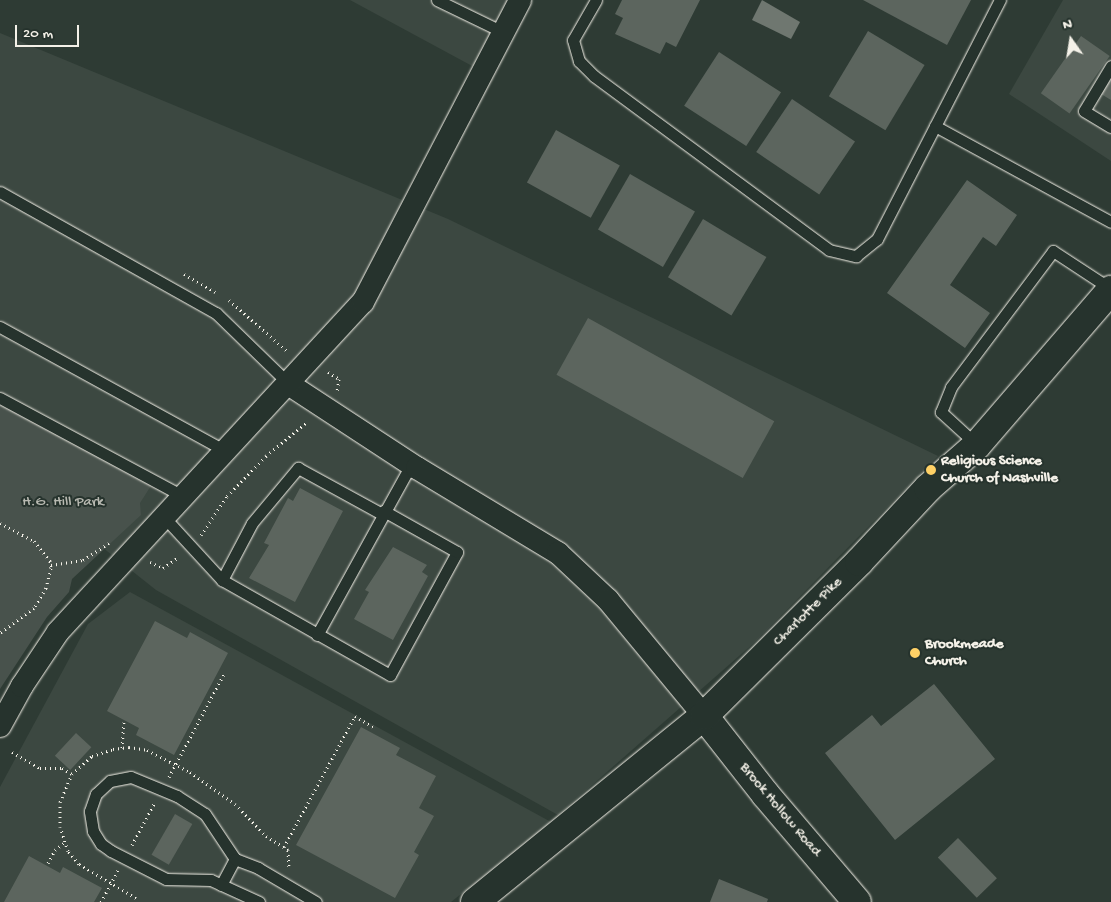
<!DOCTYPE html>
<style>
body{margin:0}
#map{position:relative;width:1111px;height:902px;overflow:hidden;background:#2e3b34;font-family:"Gochi Hand",sans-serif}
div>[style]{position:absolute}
.built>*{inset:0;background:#3c4841}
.green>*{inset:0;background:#48524c}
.water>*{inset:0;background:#6f7770}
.building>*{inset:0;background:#5c655e;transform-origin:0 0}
.path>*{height:3px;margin-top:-1.5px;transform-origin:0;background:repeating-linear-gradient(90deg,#f4f1e8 0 1px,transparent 0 5px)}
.roads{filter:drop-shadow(0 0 1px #f4f1e8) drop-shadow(0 0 1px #f4f1e8)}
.lane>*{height:11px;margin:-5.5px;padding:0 5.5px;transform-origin:5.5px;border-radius:5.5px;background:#26332d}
.street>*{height:22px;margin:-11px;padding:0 11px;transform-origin:11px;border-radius:11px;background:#26332d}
.secondary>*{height:28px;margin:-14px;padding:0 14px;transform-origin:14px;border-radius:14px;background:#26332d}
.primary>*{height:28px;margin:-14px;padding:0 14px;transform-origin:14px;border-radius:14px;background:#26332d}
.dots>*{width:14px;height:14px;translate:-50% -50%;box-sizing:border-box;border:2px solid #26332d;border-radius:50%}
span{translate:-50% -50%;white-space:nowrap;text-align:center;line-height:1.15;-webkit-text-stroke:4px #26332d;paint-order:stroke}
.poi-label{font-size:15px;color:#f4f1e8;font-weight:700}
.left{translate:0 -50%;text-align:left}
.park-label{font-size:15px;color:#b8b9b1}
.street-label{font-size:15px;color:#f4f1e8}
.north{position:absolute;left:1046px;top:15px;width:50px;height:50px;-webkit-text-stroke:4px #26332d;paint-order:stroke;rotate:347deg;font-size:14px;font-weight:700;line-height:20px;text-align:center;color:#f4f1e8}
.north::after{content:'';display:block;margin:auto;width:18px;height:22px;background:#f4f1e8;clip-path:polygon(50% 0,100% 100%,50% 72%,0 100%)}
.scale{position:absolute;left:15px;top:25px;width:64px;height:22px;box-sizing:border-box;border:2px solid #f4f1e8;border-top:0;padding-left:6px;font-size:15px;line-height:18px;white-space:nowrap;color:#f4f1e8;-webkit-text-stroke:4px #26332d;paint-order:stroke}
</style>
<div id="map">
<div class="built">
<i style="clip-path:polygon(350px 0,508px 0,474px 67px)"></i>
<i style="clip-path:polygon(1063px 0,1111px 0,1111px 161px,1009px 94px)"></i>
<i style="clip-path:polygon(0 33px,448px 219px,938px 456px,755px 642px,558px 815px,156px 590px,0 466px)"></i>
<i style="clip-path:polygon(130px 592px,551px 822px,451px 902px,0 902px,0 787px,88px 624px)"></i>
</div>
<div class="green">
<i style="clip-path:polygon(0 398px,154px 481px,140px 503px,141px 515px,72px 579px,69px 592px,47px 617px,0 689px)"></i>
</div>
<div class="water">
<i style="clip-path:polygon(762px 0,800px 22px,791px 39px,752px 20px)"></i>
</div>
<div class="building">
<i style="clip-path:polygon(622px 0,700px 0,676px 47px,666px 42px,660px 54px,615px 34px,623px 18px,615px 14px)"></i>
<i style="clip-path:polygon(863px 0,971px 0,947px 45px)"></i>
<i style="left:868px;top:31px;width:66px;height:76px;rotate:31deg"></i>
<i style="left:1081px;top:36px;width:35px;height:70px;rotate:35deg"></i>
<i style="left:719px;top:52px;width:74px;height:64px;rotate:33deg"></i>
<i style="clip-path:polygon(1111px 78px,1111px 100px,1101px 94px)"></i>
<i style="left:792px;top:99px;width:76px;height:64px;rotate:34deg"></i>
<i style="left:556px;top:130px;width:73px;height:60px;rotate:29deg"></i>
<i style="left:630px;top:174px;width:75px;height:64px;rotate:30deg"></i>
<i style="clip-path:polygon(967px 180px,1017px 215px,996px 246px,983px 237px,950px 285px,990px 313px,965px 348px,887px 293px)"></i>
<i style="left:703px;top:219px;width:74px;height:68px;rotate:31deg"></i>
<i style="left:588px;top:318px;width:213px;height:65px;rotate:29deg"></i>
<i style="clip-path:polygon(300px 488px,343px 511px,295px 602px,249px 578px,269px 545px,264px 543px,288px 498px,293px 501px)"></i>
<i style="clip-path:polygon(393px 547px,427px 565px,422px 572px,428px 576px,393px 640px,354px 619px,369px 592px,365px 590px)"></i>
<i style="clip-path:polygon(155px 621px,187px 638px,190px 632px,228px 653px,174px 755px,136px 735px,139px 728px,107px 711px)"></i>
<i style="clip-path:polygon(934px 684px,995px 759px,895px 840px,825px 753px,872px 715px,881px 726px)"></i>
<i style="clip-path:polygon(361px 727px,400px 748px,396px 755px,436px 776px,419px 808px,434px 816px,414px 852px,419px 855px,395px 898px,296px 845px)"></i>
<i style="left:76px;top:733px;width:21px;height:31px;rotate:43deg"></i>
<i style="left:175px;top:814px;width:20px;height:47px;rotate:30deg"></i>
<i style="left:958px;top:838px;width:56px;height:28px;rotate:46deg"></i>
<i style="clip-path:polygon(29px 856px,60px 873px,63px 867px,102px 888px,94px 902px,4px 902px)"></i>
<i style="clip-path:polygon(719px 879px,768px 899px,767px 902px,710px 902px)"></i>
</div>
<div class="path">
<i style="left:184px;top:274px;width:36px;rotate:30deg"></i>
<i style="left:229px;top:300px;width:79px;rotate:41.4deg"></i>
<i style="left:328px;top:372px;width:13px;rotate:32deg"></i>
<i style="left:339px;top:379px;width:12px;rotate:99deg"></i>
<i style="left:0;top:523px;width:38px;rotate:28deg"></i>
<i style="left:34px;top:541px;width:26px;rotate:51deg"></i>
<i style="left:50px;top:561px;width:7px;rotate:82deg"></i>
<i style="left:51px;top:568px;width:21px;rotate:104deg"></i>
<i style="left:46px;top:588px;width:23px;rotate:121deg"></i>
<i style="left:34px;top:608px;width:42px;rotate:143.7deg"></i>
<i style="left:201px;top:535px;width:47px;rotate:-56.3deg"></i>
<i style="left:227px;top:496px;width:56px;rotate:-45.7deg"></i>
<i style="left:266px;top:456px;width:53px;rotate:-39.7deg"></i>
<i style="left:150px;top:562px;width:14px;rotate:25deg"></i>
<i style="left:163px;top:568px;width:19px;rotate:-35deg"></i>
<i style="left:51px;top:565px;width:32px;rotate:-9deg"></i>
<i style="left:83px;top:560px;width:31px;rotate:-33deg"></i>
<i style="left:122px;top:748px;width:26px;rotate:-86deg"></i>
<i style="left:12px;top:752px;width:32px;rotate:30deg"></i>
<i style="left:40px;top:768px;width:22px"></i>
<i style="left:62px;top:768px;width:12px;rotate:31deg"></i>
<i style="left:169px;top:777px;width:117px;rotate:-61.9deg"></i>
<i style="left:132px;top:845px;width:49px;rotate:-61.9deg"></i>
<i style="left:284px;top:847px;width:149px;rotate:-61.5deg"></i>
<i style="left:355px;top:716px;width:21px;rotate:31deg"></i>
<i style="left:48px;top:863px;width:15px;rotate:-62deg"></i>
<i style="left:55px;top:850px;width:11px;rotate:-38deg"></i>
<i style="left:136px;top:898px;width:66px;rotate:-149.2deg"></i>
<i style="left:79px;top:864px;width:17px;rotate:-130deg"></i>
<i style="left:68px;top:851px;width:25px;rotate:-108deg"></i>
<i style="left:60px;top:827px;width:25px;rotate:-90deg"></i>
<i style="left:60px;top:802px;width:30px;rotate:-67deg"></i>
<i style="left:72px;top:774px;width:27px;rotate:-42deg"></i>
<i style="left:92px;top:756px;width:22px;rotate:-18deg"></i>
<i style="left:113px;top:749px;width:16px;rotate:-7deg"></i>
<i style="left:129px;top:747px;width:18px;rotate:9deg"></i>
<i style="left:147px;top:750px;width:48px;rotate:27.1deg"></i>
<i style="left:190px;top:772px;width:55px;rotate:35.4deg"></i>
<i style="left:235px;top:804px;width:45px;rotate:45.9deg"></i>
<i style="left:266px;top:836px;width:26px;rotate:32deg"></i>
<i style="left:288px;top:850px;width:17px;rotate:87deg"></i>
<i style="left:101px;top:902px;width:36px;rotate:-62deg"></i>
</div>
<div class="roads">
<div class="lane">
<i style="left:437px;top:0;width:73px;rotate:25.9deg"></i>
<i style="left:596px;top:0;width:46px;rotate:119.9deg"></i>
<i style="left:573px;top:40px;width:22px;rotate:74deg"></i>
<i style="left:579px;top:61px;width:21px;rotate:45deg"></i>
<i style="left:594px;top:76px;width:292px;rotate:36.5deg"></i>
<i style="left:829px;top:250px;width:28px;rotate:13deg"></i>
<i style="left:856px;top:256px;width:27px;rotate:-39deg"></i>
<i style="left:877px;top:239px;width:269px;rotate:-62.8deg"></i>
<i style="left:1111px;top:66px;width:52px;rotate:121deg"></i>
<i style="left:1084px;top:111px;width:31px;rotate:31deg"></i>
<i style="left:935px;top:126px;width:200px;rotate:28.6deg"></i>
<i style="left:0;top:192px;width:248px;rotate:29.3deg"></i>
<i style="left:216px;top:313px;width:103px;rotate:44.2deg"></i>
<i style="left:0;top:327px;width:258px;rotate:28.8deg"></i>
<i style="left:0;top:398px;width:208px;rotate:28.2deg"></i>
<i style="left:977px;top:445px;width:49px;rotate:-137.5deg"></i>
<i style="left:941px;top:412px;width:27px;rotate:-68deg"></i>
<i style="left:951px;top:387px;width:170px;rotate:-53.1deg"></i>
<i style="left:1053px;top:251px;width:69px;rotate:33.2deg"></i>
<i style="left:164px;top:517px;width:86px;rotate:47.4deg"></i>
<i style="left:222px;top:580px;width:193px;rotate:29.5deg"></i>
<i style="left:390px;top:675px;width:140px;rotate:-61.4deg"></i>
<i style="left:457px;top:552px;width:84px;rotate:-150.7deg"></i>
<i style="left:222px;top:580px;width:64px;rotate:-62.2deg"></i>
<i style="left:252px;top:523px;width:72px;rotate:-50.1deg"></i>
<i style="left:298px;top:468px;width:96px;rotate:28.7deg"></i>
<i style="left:317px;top:635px;width:194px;rotate:-61.1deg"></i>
<i style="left:221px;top:885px;width:30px;rotate:-62deg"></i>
<i style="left:259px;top:902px;width:53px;rotate:-155.4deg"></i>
<i style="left:211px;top:880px;width:45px;rotate:-178.7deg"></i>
<i style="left:166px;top:879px;width:62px;rotate:-153deg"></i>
<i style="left:111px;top:851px;width:12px;rotate:-145deg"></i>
<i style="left:101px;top:844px;width:15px;rotate:-122deg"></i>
<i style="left:93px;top:831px;width:20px;rotate:-99deg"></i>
<i style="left:90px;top:811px;width:18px;rotate:-71deg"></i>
<i style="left:96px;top:794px;width:19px;rotate:-43deg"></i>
<i style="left:110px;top:781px;width:21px;rotate:-11deg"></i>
<i style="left:131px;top:777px;width:50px;rotate:22.4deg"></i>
<i style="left:177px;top:796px;width:33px;rotate:33deg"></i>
<i style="left:205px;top:814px;width:54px;rotate:56.3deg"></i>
<i style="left:235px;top:859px;width:25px;rotate:21deg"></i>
<i style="left:258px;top:868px;width:67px;rotate:30.4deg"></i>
</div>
<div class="street">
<i style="left:290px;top:385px;width:152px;rotate:33.2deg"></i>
<i style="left:417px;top:468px;width:165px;rotate:31.1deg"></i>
<i style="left:558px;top:553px;width:69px;rotate:43.2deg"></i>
<i style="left:608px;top:600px;width:151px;rotate:50.4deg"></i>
<i style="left:0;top:726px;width:46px;rotate:-61.2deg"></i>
<i style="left:22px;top:686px;width:65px;rotate:-56.3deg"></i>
<i style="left:58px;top:632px;width:449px;rotate:-47.3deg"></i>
<i style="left:363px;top:302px;width:340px;rotate:-62.5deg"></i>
</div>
<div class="secondary">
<i style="left:704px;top:716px;width:100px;rotate:51.9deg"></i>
<i style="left:766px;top:795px;width:140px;rotate:49.6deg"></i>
</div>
<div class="primary">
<i style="left:475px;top:902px;width:295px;rotate:-39.1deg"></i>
<i style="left:704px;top:716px;width:218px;rotate:-44.8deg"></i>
<i style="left:859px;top:562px;width:101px;rotate:-47deg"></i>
<i style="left:928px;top:488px;width:65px;rotate:-41.3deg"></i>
<i style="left:977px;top:445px;width:205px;rotate:-49.2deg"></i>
</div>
</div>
<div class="dots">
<i style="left:931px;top:470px;background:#ffd166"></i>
<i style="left:915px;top:653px;background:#ffd166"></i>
</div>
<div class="poi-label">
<span class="left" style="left:941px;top:470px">Religious Science<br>Church of Nashville</span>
<span class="left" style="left:925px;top:653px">Brookmeade<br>Church</span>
</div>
<div class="park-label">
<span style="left:63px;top:503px">H.G. Hill Park</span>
</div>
<div class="street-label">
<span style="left:808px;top:612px;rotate:-45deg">Charlotte Pike</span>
<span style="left:780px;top:810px;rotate:50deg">Brook Hollow Road</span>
</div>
<div class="north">N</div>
<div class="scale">20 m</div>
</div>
